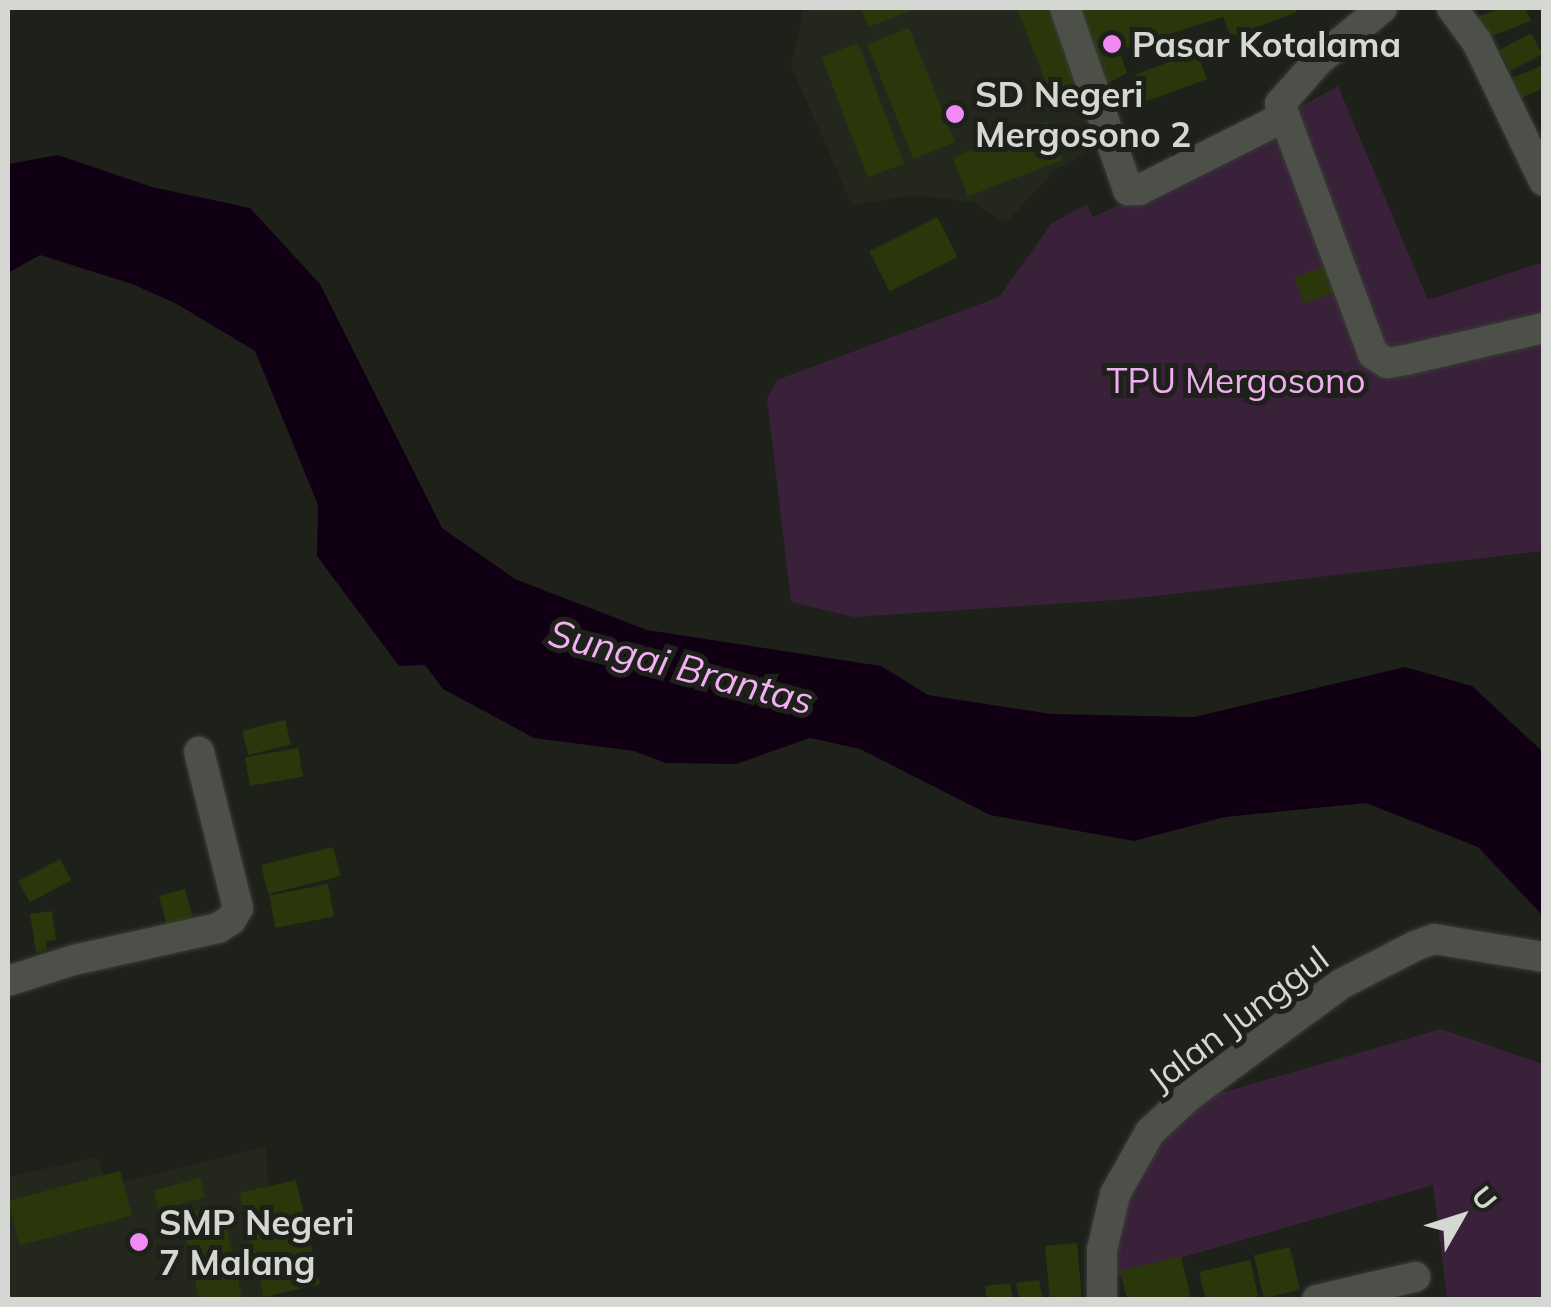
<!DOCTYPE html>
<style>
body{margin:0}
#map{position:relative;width:1551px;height:1307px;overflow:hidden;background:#1e201a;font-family:Mulish,sans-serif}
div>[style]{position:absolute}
.built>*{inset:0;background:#24281c}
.green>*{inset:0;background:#39213a}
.water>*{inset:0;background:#110013}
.building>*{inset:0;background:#2a370b;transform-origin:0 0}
.roads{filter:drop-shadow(0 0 2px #393b36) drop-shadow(0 0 2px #393b36)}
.street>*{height:30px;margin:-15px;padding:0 15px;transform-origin:15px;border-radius:15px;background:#4d5048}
.dots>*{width:28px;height:28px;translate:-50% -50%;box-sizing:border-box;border:5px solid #1e201a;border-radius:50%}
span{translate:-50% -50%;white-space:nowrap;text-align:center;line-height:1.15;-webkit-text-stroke:10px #1e201a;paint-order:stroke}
.poi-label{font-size:35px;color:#d5d7d3;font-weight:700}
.left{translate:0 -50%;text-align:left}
.park-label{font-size:35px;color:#f0aef1}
.street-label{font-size:35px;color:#d5d7d3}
.water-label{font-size:38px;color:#f1b0f2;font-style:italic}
.frame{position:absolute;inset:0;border:10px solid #d5d7d3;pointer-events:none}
.north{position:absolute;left:1411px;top:1167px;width:100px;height:100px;-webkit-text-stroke:8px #1e201a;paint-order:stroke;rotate:51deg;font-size:28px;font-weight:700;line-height:40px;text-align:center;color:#d5d7d3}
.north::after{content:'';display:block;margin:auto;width:35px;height:45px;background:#d5d7d3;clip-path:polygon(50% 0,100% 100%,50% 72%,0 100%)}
</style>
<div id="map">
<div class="built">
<i style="clip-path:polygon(804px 8px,1060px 8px,1108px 142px,1055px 170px,1006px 223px,972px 202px,913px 195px,852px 205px,791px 66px)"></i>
<i style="clip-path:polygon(266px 1147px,273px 1299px,8px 1299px,8px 1177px,97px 1157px,107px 1185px)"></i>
</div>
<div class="green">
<i style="clip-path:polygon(1338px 86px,1428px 300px,1543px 262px,1543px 551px,1130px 599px,854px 617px,791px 602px,767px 399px,777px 380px,999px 297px,1052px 223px,1087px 204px,1093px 217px,1132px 199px)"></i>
<i style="clip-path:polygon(1441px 1029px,1543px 1064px,1543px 1299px,1447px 1299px,1433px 1185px,1107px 1279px,1113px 1223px,1143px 1154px,1200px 1099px)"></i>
</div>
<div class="water">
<i style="clip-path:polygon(58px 155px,152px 187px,250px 208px,320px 284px,442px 528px,515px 579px,647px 630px,881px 666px,928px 695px,1051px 714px,1194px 717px,1405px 667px,1472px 686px,1543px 752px,1543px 916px,1478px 847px,1366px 803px,1225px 817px,1134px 841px,990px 815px,860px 749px,810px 738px,736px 764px,666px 763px,634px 751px,534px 738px,443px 689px,425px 665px,399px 666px,317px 556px,318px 505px,255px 351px,175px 303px,132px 284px,40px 255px,8px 273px,8px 164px)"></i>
</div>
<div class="building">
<i style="clip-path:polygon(861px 8px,918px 8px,868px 27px)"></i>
<i style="clip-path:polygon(1017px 8px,1060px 8px,1088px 87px,1053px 101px)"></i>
<i style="clip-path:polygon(1073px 8px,1294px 8px,1297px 12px,1231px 37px,1223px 17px,1119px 50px,1127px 73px,1101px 87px)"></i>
<i style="clip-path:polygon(1501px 8px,1525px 8px,1531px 21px,1486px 38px,1477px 17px)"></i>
<i style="left:909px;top:28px;width:123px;height:45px;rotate:68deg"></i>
<i style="left:1531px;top:33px;width:24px;height:36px;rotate:62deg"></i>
<i style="left:858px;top:43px;width:129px;height:39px;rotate:69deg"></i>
<i style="left:1197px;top:52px;width:29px;height:66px;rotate:70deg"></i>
<i style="clip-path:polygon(1544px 65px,1544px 88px,1519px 99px,1510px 79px)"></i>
<i style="left:1047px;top:121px;width:42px;height:101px;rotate:69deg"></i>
<i style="left:937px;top:217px;width:45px;height:76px;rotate:63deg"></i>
<i style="left:1328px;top:265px;width:28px;height:36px;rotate:69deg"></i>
<i style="left:285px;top:720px;width:25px;height:44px;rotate:76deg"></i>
<i style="left:298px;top:748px;width:29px;height:54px;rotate:80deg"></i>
<i style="left:333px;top:847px;width:30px;height:74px;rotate:76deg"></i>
<i style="left:60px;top:859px;width:24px;height:47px;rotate:62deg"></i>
<i style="left:328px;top:884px;width:33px;height:60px;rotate:79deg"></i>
<i style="left:185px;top:889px;width:43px;height:27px;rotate:75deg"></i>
<i style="clip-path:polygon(52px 911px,56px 940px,46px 941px,47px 950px,36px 952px,30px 914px)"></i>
<i style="left:120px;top:1171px;width:46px;height:116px;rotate:75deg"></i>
<i style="left:200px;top:1178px;width:20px;height:48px;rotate:75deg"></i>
<i style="left:296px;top:1180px;width:107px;height:58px;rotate:77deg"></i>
<i style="left:222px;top:1205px;width:97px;height:42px;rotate:78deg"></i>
<i style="left:1077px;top:1243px;width:57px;height:32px;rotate:85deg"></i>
<i style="left:1290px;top:1247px;width:44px;height:37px;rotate:77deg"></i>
<i style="clip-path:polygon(1181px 1256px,1191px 1300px,1127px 1300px,1120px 1271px)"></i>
<i style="clip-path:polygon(1250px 1260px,1259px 1300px,1206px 1300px,1199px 1272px)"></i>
<i style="clip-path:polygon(1039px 1280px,1043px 1300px,1019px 1300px,1016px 1283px)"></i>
<i style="clip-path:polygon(1010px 1283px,1013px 1300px,987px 1300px,985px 1286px)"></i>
</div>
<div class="roads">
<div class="street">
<i style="left:1065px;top:8px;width:193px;rotate:70.9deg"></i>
<i style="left:1128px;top:190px;width:11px"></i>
<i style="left:1139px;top:190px;width:160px;rotate:-26.7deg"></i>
<i style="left:1382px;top:8px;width:83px;rotate:140.4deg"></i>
<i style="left:1318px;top:61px;width:57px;rotate:131.5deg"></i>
<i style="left:1280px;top:104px;width:267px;rotate:69.6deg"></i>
<i style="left:1373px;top:354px;width:17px;rotate:33deg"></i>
<i style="left:1387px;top:363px;width:19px;rotate:-9deg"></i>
<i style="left:1406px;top:360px;width:142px;rotate:-13.1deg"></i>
<i style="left:1452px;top:8px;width:42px;rotate:53.7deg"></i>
<i style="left:1477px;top:42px;width:154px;rotate:64.3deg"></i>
<i style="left:8px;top:981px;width:69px;rotate:-17.7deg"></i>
<i style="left:74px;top:960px;width:148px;rotate:-12.5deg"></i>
<i style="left:218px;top:928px;width:15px;rotate:-32deg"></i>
<i style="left:231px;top:920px;width:14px;rotate:-60deg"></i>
<i style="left:238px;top:908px;width:161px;rotate:-104deg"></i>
<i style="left:1102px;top:1300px;width:50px;rotate:-90deg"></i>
<i style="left:1102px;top:1250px;width:57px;rotate:-76.9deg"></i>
<i style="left:1115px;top:1194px;width:71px;rotate:-60.6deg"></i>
<i style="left:1150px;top:1132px;width:54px;rotate:-42.8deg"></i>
<i style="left:1190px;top:1095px;width:187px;rotate:-36.3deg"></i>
<i style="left:1341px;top:984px;width:83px;rotate:-27.2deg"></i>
<i style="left:1415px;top:946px;width:20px;rotate:-20deg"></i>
<i style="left:1434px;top:939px;width:111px;rotate:9.3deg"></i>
<i style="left:1317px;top:1300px;width:101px;rotate:-13.2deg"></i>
</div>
</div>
<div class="dots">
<i style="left:1112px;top:44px;background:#f18af4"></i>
<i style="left:955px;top:114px;background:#f18af4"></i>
<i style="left:139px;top:1242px;background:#f18af4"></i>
</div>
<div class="poi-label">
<span class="left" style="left:1132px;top:44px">Pasar Kotalama</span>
<span class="left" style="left:975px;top:114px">SD Negeri<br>Mergosono 2</span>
<span class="left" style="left:159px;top:1242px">SMP Negeri<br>7 Malang</span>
</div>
<div class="park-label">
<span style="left:1236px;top:380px">TPU Mergosono</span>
</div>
<div class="street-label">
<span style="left:1238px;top:1018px;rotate:-37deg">Jalan Junggul</span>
</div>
<div class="water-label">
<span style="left:681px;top:667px;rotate:15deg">Sungai Brantas</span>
</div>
<div class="frame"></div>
<div class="north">U</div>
</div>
